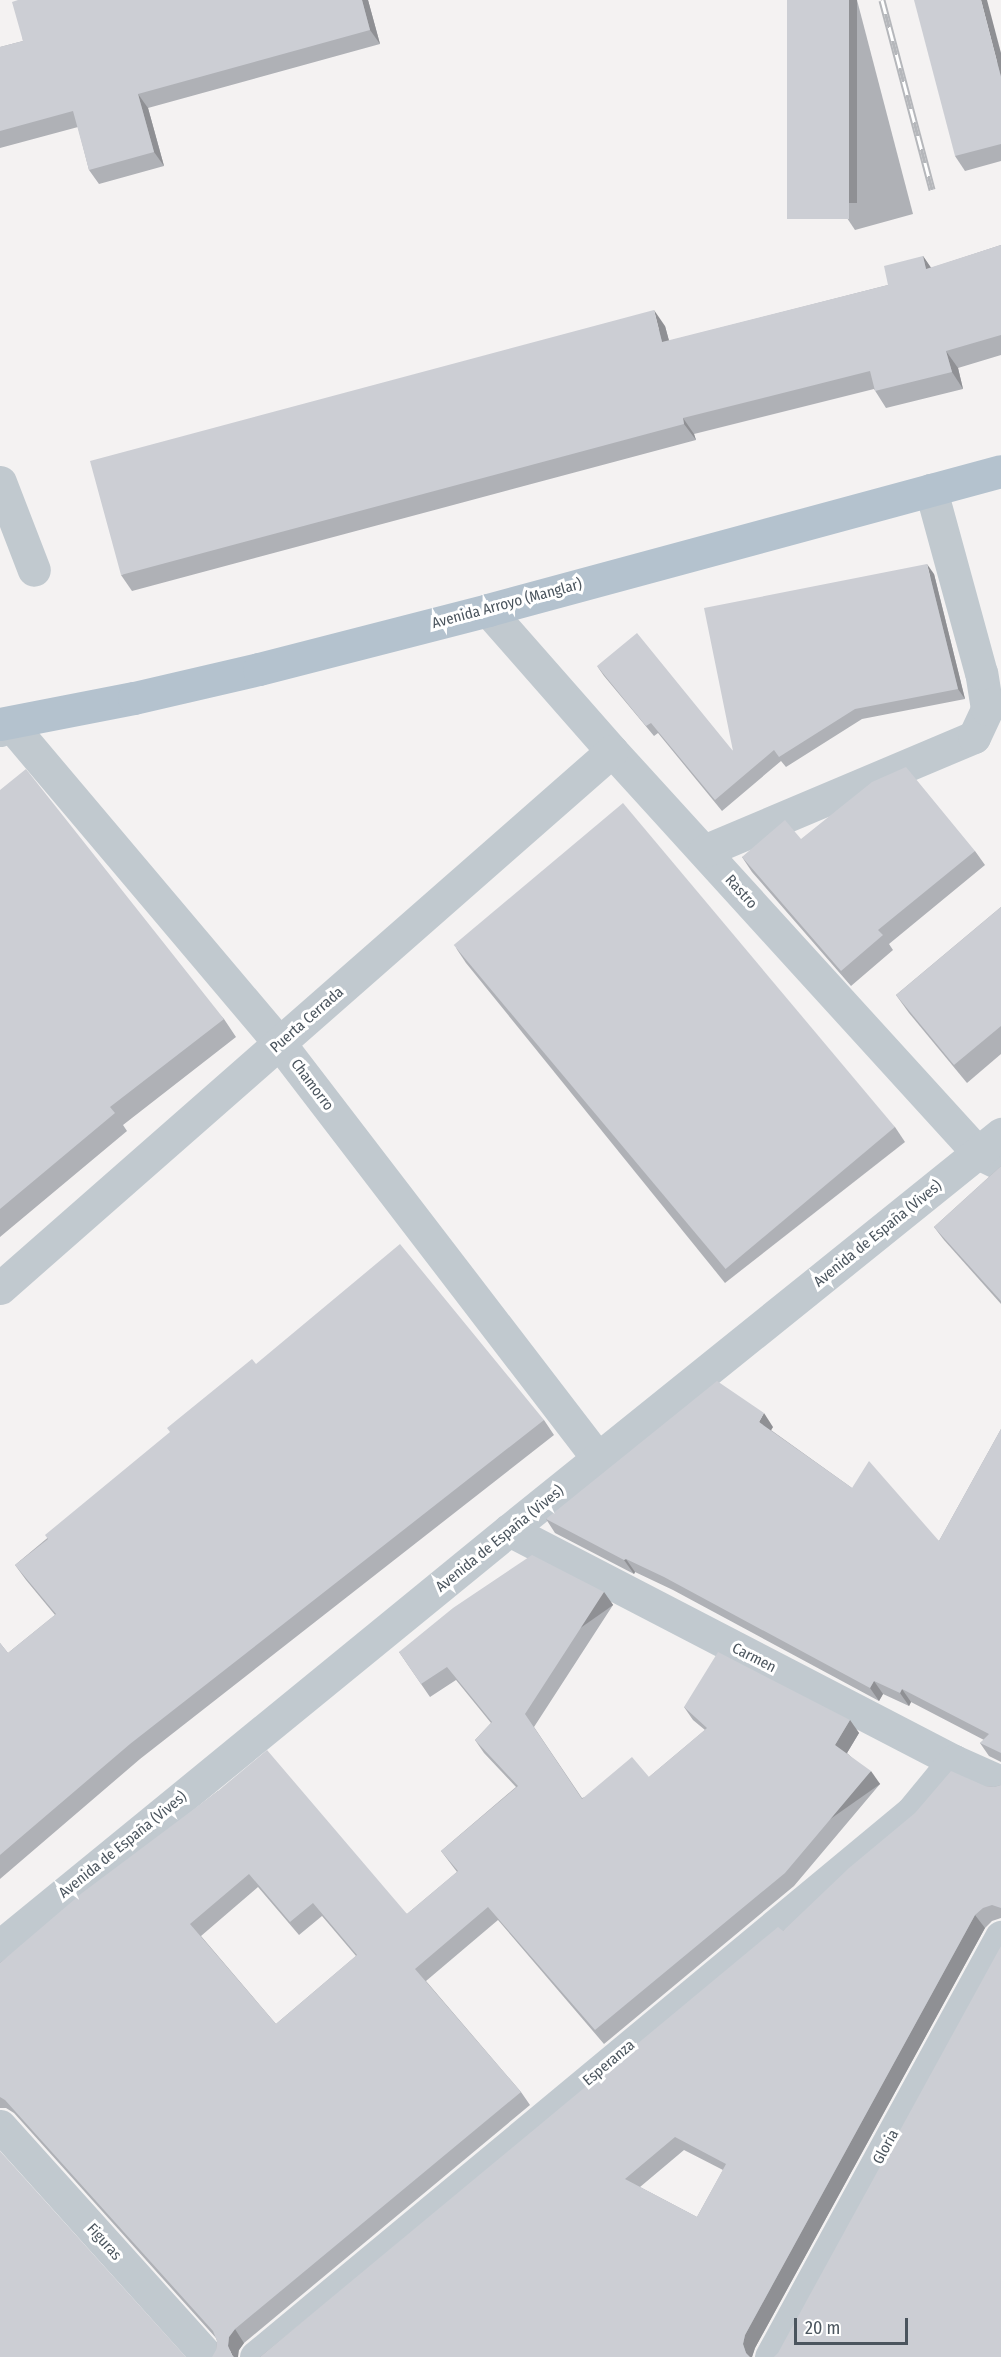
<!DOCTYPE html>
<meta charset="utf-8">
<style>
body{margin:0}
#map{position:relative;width:1001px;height:2357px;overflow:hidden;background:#f4f2f2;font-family:"Fira Sans Condensed",sans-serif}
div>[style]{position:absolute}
.minor>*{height:33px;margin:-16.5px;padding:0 16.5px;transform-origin:16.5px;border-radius:16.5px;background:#c1c9cf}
.major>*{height:33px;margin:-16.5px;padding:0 16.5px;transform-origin:16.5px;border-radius:16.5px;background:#b4c2ce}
.rail>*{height:7px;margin-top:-3.5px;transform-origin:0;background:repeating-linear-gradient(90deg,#fff 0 14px,#b5b7bb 0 28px);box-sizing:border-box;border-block:2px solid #b5b7bb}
.wall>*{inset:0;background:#afb1b6}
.shaded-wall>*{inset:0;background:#8f9094;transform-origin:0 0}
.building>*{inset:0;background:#ccced4;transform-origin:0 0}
span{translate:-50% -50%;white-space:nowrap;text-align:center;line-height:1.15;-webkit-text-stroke:6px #fff;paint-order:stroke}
.street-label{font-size:15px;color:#4b555e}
.scale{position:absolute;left:794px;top:2318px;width:114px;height:27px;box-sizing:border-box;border:3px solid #4b555e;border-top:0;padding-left:8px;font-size:18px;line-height:21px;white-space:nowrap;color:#4b555e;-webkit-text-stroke:4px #fff;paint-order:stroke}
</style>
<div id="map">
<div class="minor">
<i style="left:0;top:482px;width:94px;rotate:68.9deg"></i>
<i style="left:488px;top:610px;width:188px;rotate:48.7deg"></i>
<i style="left:612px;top:751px;width:544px;rotate:47.68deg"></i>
<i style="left:978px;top:1153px;width:25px;rotate:26deg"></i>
<i style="left:0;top:730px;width:11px;rotate:-38deg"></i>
<i style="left:9px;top:723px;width:420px;rotate:49.8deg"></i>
<i style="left:280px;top:1044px;width:524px;rotate:52.52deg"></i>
<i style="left:704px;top:851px;width:293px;rotate:-22.9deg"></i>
<i style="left:974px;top:737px;width:31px;rotate:-65deg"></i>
<i style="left:987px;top:709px;width:36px;rotate:-99deg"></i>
<i style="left:981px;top:673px;width:190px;rotate:-105.3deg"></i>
<i style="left:0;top:1288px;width:814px;rotate:-41.27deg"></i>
<i style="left:509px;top:1530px;width:501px;rotate:27.43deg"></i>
<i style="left:954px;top:1761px;width:51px;rotate:24.1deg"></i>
<i style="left:0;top:1946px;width:657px;rotate:-39.26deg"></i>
<i style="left:509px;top:1530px;width:632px;rotate:-38.83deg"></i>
<i style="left:0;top:2126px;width:311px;rotate:48deg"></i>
<i style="left:256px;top:2357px;width:853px;rotate:-39.72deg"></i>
<i style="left:912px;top:1812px;width:66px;rotate:-50.5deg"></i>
<i style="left:771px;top:2357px;width:479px;rotate:-61.3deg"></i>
</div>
<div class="major">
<i style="left:0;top:724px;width:136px;rotate:-11deg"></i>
<i style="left:134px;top:698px;width:128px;rotate:-13.1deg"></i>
<i style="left:259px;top:669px;width:236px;rotate:-14.4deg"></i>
<i style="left:488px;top:610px;width:531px;rotate:-15.16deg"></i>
</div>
<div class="rail">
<i style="left:882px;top:0;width:196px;rotate:75.2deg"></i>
</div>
<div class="wall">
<i style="clip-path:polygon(18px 0,368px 0,380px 44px,148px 108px,164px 166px,99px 184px,89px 170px,78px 127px,0 148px,0 47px,23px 41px)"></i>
<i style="clip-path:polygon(787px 0,857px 0,913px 214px,855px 230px,843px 212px)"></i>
<i style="clip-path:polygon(1001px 53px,1001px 161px,965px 171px,955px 156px)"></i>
<i style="clip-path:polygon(1001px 245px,1001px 355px,958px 368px,963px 389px,886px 408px,874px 389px,694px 434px,696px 440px,132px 591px,121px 575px,665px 326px,669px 341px,888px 285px,923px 256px,931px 268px)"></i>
<i style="clip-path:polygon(934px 574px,965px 699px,862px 719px,786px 767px,781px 761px,722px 811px,658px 733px,654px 736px,604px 676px,597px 666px,733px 751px)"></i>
<i style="clip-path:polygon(0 790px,224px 1019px,236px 1037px,123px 1125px,127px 1131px,0 1237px)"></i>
<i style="clip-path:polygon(801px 839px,975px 851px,985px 865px,889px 944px,893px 950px,851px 986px,752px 872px,742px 857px)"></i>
<i style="clip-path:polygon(1001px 907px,1001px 1054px,967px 1083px,909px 1013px,896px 995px)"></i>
<i style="clip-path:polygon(456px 948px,895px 1127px,905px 1142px,725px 1283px,466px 963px)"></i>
<i style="clip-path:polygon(1001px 1166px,1001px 1304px,944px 1240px,934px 1227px)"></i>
<i style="clip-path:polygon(256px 1364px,544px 1420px,554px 1435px,140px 1759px,0 1879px,0 1643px,8px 1653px,55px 1615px,26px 1580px,15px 1565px)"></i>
<i style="clip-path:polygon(773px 1427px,771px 1430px,852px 1488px,939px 1541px,1001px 1429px,1001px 1762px,989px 1756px,980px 1743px,984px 1740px,911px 1702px,909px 1706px,883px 1694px,879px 1701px,673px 1590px,635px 1572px,634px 1574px,555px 1533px,546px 1519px)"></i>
<i style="clip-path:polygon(evenodd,604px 1592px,613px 1605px,534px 1727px,582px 1798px,649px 1777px,705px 1730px,693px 1720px,684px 1707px,850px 1720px,859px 1733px,847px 1753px,880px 1784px,794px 1886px,604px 2044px,498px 1920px,426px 1981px,521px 2092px,530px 2105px,244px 2343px,239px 2350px,216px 2350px,217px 2341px,216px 2338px,14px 2113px,6px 2108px,0 2108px,0 1963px,218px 1791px,407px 1914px,457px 1872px,441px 1851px,516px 1787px,484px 1753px,475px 1740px,491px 1723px,456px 1680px,430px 1697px,399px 1652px,604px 1592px,258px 1887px,299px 1935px,322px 1916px,356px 1956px,276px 2024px,201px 1936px,258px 1887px)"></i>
<i style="clip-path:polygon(evenodd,1001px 1785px,1001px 1918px,992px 1921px,985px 1928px,755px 2348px,752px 2357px,260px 2357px,783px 1931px,985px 1786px,994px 1787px,1001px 1785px,684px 2150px,723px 2170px,697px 2217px,640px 2187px,684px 2150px)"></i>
</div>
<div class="shaded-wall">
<i style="clip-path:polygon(362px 0,368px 0,380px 44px,370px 30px)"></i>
<i style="left:849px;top:0;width:8px;height:203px"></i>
<i style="clip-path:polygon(981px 0,987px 0,1001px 53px,1001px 77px)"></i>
<i style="clip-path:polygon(138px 94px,148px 108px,164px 166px,154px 152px)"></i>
<i style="clip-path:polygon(923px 256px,934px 272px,926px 269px)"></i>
<i style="clip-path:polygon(654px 310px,665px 326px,674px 359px,662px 342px)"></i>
<i style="clip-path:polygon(946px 351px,958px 368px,963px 389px,952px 372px)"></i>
<i style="clip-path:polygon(683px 418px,694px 434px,696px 440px,684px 424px)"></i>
<i style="clip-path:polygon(927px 564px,934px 574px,965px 699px,958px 689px)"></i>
<i style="clip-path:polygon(764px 1413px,773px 1427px,768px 1435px,759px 1422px)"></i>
<i style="clip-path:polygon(626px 1559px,635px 1572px,634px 1574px,624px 1560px)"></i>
<i style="left:604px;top:1592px;width:16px;height:145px;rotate:55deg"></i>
<i style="clip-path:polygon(874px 1681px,883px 1694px,879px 1701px,870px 1688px)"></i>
<i style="clip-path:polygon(902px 1689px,911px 1702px,909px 1706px,900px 1693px)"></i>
<i style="clip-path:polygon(850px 1720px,859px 1733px,844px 1758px,835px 1745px)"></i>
<i style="left:871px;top:1771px;width:16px;height:133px;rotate:55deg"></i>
<i style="clip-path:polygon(975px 1915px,985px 1928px,755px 2348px,752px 2357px,748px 2357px,746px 2353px,743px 2344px,745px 2335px)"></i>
<i style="clip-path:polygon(235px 2329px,244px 2343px,239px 2350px,238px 2357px,233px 2357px,228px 2346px,229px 2337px)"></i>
</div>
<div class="building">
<i style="clip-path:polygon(18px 0,362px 0,370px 30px,138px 94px,154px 152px,89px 170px,73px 111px,0 131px,0 47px,23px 41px,12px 2px)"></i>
<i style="left:787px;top:0;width:62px;height:219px"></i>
<i style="clip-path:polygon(914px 0,981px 0,1001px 77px,1001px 144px,955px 156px)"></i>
<i style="clip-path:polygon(1001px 245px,1001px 335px,946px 351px,952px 372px,875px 391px,870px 371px,683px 418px,684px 424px,121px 575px,90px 461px,654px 310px,662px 342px,888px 285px,884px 266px,923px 256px,926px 269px)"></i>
<i style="clip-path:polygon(927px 564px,958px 689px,855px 709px,779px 757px,774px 750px,715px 800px,651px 723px,646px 726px,597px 666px,637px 633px,733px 751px,704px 608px)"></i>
<i style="clip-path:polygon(906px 767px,975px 851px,878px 930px,883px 935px,841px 971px,742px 857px,785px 820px,801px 839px,872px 782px)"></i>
<i style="clip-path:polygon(26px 769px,224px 1019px,110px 1107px,115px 1113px,0 1209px,0 790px)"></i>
<i style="left:623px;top:803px;width:423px;height:221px;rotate:50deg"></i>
<i style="clip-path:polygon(1001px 907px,1001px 1026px,954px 1065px,896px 995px)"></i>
<i style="clip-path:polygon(1001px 1166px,1001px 1301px,934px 1227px)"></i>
<i style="clip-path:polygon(400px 1244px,544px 1420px,130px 1744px,0 1855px,0 1643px,8px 1653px,56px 1614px,15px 1565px,48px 1539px,45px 1535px,170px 1432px,167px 1428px,252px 1359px,256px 1364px)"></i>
<i style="clip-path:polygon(717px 1381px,764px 1413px,759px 1422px,852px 1488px,869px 1461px,939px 1541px,1001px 1429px,1001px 1753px,980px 1743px,989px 1734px,902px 1689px,900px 1693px,874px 1681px,870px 1688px,664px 1577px,626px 1559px,624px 1560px,546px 1519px)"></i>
<i style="clip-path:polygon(evenodd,532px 1555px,604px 1592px,525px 1714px,582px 1799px,632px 1757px,649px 1777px,707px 1728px,684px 1707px,718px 1652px,850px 1720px,835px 1745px,871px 1771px,785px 1873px,595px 2030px,488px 1907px,415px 1969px,521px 2092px,235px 2329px,229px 2337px,228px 2346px,232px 2355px,234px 2357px,212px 2357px,216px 2350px,217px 2341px,213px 2331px,5px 2100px,0 2097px,0 1963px,82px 1893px,218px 1791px,267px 1750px,407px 1914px,458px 1871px,441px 1851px,518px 1786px,475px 1740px,492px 1722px,447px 1667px,421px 1684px,399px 1652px,453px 1608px,532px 1555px,249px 1874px,290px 1922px,313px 1903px,357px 1955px,276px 2024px,190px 1924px,249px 1874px)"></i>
<i style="clip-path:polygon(evenodd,951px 1771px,985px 1786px,994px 1787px,1001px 1785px,1001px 1908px,992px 1905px,983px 1908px,975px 1915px,745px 2335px,743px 2344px,746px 2353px,750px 2357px,260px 2357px,778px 1927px,783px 1931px,849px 1868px,915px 1813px,951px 1771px,675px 2137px,726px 2164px,697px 2217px,625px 2179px,675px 2137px)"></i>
<i style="clip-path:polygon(1001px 1946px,1001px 2357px,774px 2357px,778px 2353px)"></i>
<i style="clip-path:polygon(0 2151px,185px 2356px,186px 2357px,0 2357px)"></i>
</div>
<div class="street-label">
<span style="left:507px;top:604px;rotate:-15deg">Avenida Arroyo (Manglar)</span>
<span style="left:741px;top:892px;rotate:48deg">Rastro</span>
<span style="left:307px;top:1020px;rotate:-41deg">Puerta Cerrada</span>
<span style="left:312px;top:1085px;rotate:53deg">Chamorro</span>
<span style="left:878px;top:1234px;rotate:-39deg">Avenida de España (Vives)</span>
<span style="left:500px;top:1539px;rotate:-39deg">Avenida de España (Vives)</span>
<span style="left:754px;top:1658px;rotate:27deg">Carmen</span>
<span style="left:123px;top:1845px;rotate:-39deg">Avenida de España (Vives)</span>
<span style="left:609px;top:2063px;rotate:-40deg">Esperanza</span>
<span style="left:886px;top:2147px;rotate:-61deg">Gloria</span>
<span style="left:104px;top:2242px;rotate:48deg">Figuras</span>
</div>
<div class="scale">20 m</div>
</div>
